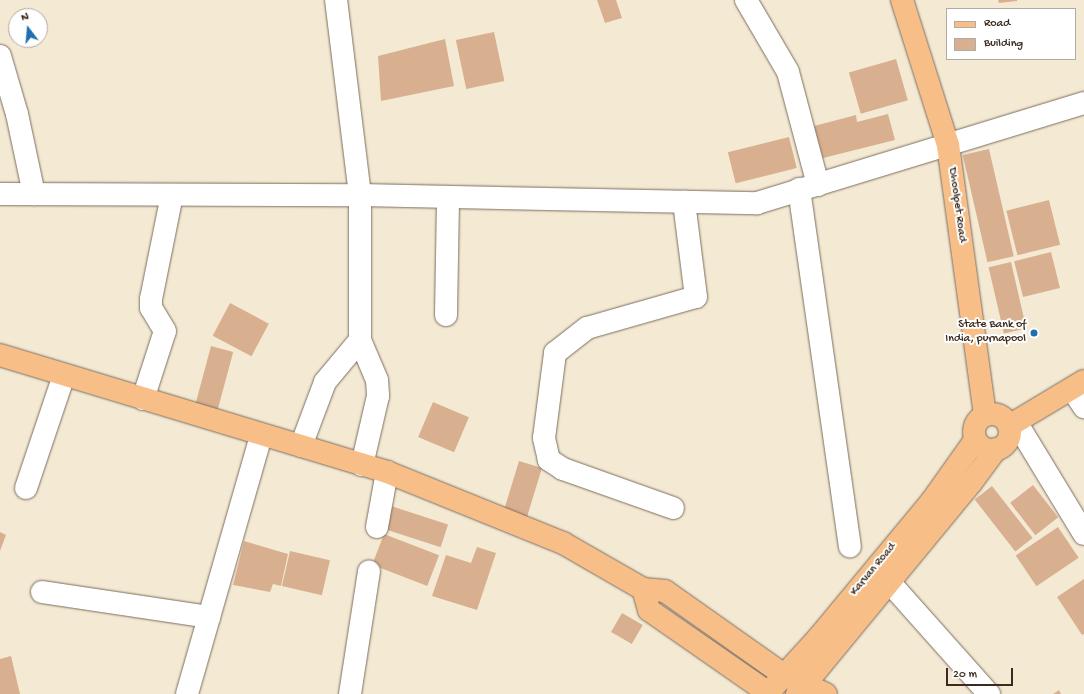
<!DOCTYPE html>
<style>
body{margin:0}
#map{position:relative;width:1084px;height:694px;overflow:hidden;background:#f4ead4;font-family:"Gochi Hand",sans-serif}
div>[style]{position:absolute}
.building>*{inset:0;background:#d8b090;transform-origin:0 0}
.roads{filter:drop-shadow(0 0 1px #7c6d5e) drop-shadow(0 0 1px #7c6d5e)}
.minor>*{height:22px;margin:-11px;padding:0 11px;transform-origin:11px;border-radius:11px;background:#fff}
.major>*{height:22px;margin:-11px;padding:0 11px;transform-origin:11px;border-radius:11px;background:#f7be87}
.major>.ring{margin:-11px;padding:0;box-sizing:content-box;background:none;border:22px solid #f7be87;border-radius:50%}
.dots>*{width:11px;height:11px;translate:-50% -50%;box-sizing:border-box;border:2px solid #fff;border-radius:50%}
span{translate:-50% -50%;white-space:nowrap;text-align:center;line-height:1.15;-webkit-text-stroke:4px #fff;paint-order:stroke}
.street-label{font-size:12px;color:#3b2a1e}
.poi-label{font-size:12px;color:#3b2a1e}
.right{translate:-100% -50%;text-align:right}
.legend{position:absolute;left:946px;top:8px;width:130px;height:52px;box-sizing:border-box;background:#fff;border:1px solid #b1aaa5;margin:0;padding:5px 7px;list-style:none;font-size:12px;color:#3b2a1e}
.legend li{display:flex;align-items:center;gap:8px;height:20px}
.legend b{width:20px;border:1px solid #b1aaa5}
.north{position:absolute;left:8px;top:8px;width:40px;height:40px;box-sizing:border-box;background:#fff;border:1px solid #b1aaa5;border-radius:50%;rotate:344deg;font-size:11px;font-weight:700;line-height:16px;text-align:center;color:#3b2a1e}
.north::after{content:'';display:block;margin:auto;width:14px;height:18px;background:#1f6fb2;clip-path:polygon(50% 0,100% 100%,50% 72%,0 100%)}
.scale{position:absolute;left:946px;top:668px;width:67px;height:18px;box-sizing:border-box;border:2px solid #3b2a1e;border-top:0;padding-left:5px;font-size:12px;line-height:14px;white-space:nowrap;color:#3b2a1e;-webkit-text-stroke:3px #fff;paint-order:stroke}
</style>
<div id="map">
<div class="building">
<i style="clip-path:polygon(597px 0,616px 0,622px 18px,605px 23px)"></i>
<i style="clip-path:polygon(998px 0,1017px 0,1017px 1px,999px 3px)"></i>
<i style="left:494px;top:32px;width:50px;height:39px;rotate:78deg"></i>
<i style="clip-path:polygon(445px 39px,454px 86px,381px 101px,378px 56px)"></i>
<i style="left:896px;top:59px;width:43px;height:49px;rotate:74deg"></i>
<i style="clip-path:polygon(888px 114px,895px 140px,823px 158px,814px 126px,856px 115px,857px 122px)"></i>
<i style="left:789px;top:137px;width:32px;height:63px;rotate:76deg"></i>
<i style="left:989px;top:149px;width:110px;height:27px;rotate:77deg"></i>
<i style="left:1049px;top:200px;width:46px;height:44px;rotate:76deg"></i>
<i style="left:1051px;top:252px;width:37px;height:38px;rotate:76deg"></i>
<i style="left:1011px;top:262px;width:68px;height:23px;rotate:77deg"></i>
<i style="left:230px;top:303px;width:44px;height:37px;rotate:28deg"></i>
<i style="left:211px;top:346px;width:23px;height:62px;rotate:15deg"></i>
<i style="left:433px;top:402px;width:39px;height:38px;rotate:23deg"></i>
<i style="left:519px;top:461px;width:24px;height:53px;rotate:17deg"></i>
<i style="left:1033px;top:485px;width:41px;height:29px;rotate:52deg"></i>
<i style="left:992px;top:486px;width:66px;height:22px;rotate:52deg"></i>
<i style="left:391px;top:506px;width:60px;height:24px;rotate:18deg"></i>
<i style="left:1058px;top:527px;width:37px;height:51px;rotate:56deg"></i>
<i style="clip-path:polygon(0 532px,6px 535px,0 551px)"></i>
<i style="left:384px;top:534px;width:59px;height:33px;rotate:21deg"></i>
<i style="clip-path:polygon(244px 541px,288px 554px,281px 586px,273px 584px,270px 592px,233px 585px)"></i>
<i style="clip-path:polygon(477px 547px,496px 553px,477px 610px,432px 596px,446px 555px,471px 563px)"></i>
<i style="left:290px;top:551px;width:41px;height:36px;rotate:13deg"></i>
<i style="clip-path:polygon(1084px 579px,1084px 634px,1082px 635px,1057px 597px)"></i>
<i style="left:622px;top:613px;width:24px;height:22px;rotate:30deg"></i>
<i style="clip-path:polygon(11px 656px,20px 694px,0 694px,0 659px)"></i>
<i style="clip-path:polygon(1059px 690px,1061px 694px,1053px 694px)"></i>
</div>
<div class="roads">
<div class="minor">
<i style="left:746px;top:0;width:83px;rotate:59.7deg"></i>
<i style="left:788px;top:72px;width:117px;rotate:75.1deg"></i>
<i style="left:0;top:56px;width:60px;rotate:73.7deg"></i>
<i style="left:17px;top:114px;width:82px;rotate:78deg"></i>
<i style="left:799px;top:189px;width:361px;rotate:81.9deg"></i>
<i style="left:0;top:194px;width:360px;rotate:0.2deg"></i>
<i style="left:360px;top:195px;width:397px;rotate:1.2deg"></i>
<i style="left:757px;top:203px;width:342px;rotate:-17deg"></i>
<i style="left:446px;top:315px;width:117px;rotate:-89deg"></i>
<i style="left:360px;top:340px;width:43px;rotate:67deg"></i>
<i style="left:377px;top:380px;width:16px;rotate:86deg"></i>
<i style="left:378px;top:396px;width:71px;rotate:103.1deg"></i>
<i style="left:1072px;top:389px;width:22px;rotate:56deg"></i>
<i style="left:143px;top:399px;width:71px;rotate:-72.1deg"></i>
<i style="left:165px;top:331px;width:27px;rotate:-121deg"></i>
<i style="left:151px;top:308px;width:9px;rotate:-90deg"></i>
<i style="left:151px;top:299px;width:106px;rotate:-78.6deg"></i>
<i style="left:1016px;top:422px;width:131px;rotate:58.7deg"></i>
<i style="left:301px;top:446px;width:68px;rotate:-69.4deg"></i>
<i style="left:325px;top:382px;width:55px;rotate:-50.2deg"></i>
<i style="left:360px;top:340px;width:145px;rotate:-90deg"></i>
<i style="left:360px;top:195px;width:196px;rotate:-97deg"></i>
<i style="left:26px;top:488px;width:119px;rotate:-71.4deg"></i>
<i style="left:673px;top:508px;width:117px;rotate:-160.5deg"></i>
<i style="left:563px;top:469px;width:17px;rotate:-147deg"></i>
<i style="left:549px;top:460px;width:23px;rotate:-103deg"></i>
<i style="left:544px;top:438px;width:86px;rotate:-82.6deg"></i>
<i style="left:555px;top:353px;width:41px;rotate:-38deg"></i>
<i style="left:587px;top:328px;width:113px;rotate:-15.9deg"></i>
<i style="left:696px;top:297px;width:96px;rotate:-97.2deg"></i>
<i style="left:377px;top:527px;width:56px;rotate:-79.7deg"></i>
<i style="left:890px;top:583px;width:149px;rotate:48.3deg"></i>
<i style="left:42px;top:592px;width:169px;rotate:8.5deg"></i>
<i style="left:187px;top:694px;width:268px;rotate:-74deg"></i>
<i style="left:350px;top:694px;width:124px;rotate:-81.2deg"></i>
</div>
<div class="major">
<i style="left:902px;top:0;width:152px;rotate:72.4deg"></i>
<i style="left:948px;top:145px;width:273px;rotate:82.2deg"></i>
<i style="left:0;top:355px;width:404px;rotate:16.8deg"></i>
<i style="left:387px;top:472px;width:190px;rotate:22deg"></i>
<i style="left:563px;top:543px;width:92px;rotate:29.9deg"></i>
<i style="left:643px;top:589px;width:22px;rotate:5deg"></i>
<i style="left:665px;top:591px;width:146px;rotate:35.2deg"></i>
<i style="left:784px;top:675px;width:46px;rotate:24.3deg"></i>
<i class="ring" style="left:974px;top:414px;width:14px;height:14px"></i>
<i style="left:1009px;top:426px;width:87px;rotate:-31deg"></i>
<i style="left:643px;top:589px;width:22px;rotate:74deg"></i>
<i style="left:649px;top:610px;width:147px;rotate:34.8deg"></i>
<i style="left:768px;top:693px;width:76px;rotate:-47.7deg"></i>
<i style="left:819px;top:637px;width:175px;rotate:-50.3deg"></i>
<i style="left:931px;top:502px;width:76px;rotate:-54.6deg"></i>
<i style="left:797px;top:694px;width:273px;rotate:-50.5deg"></i>
<i style="left:971px;top:483px;width:42px;rotate:-53.7deg"></i>
</div>
</div>
<div class="dots">
<i style="left:1034px;top:333px;background:#1f6fb2"></i>
</div>
<div class="street-label">
<span style="left:956px;top:205px;rotate:82deg">Dhoolpet Road</span>
<span style="left:874px;top:570px;rotate:-50deg">Karvan Road</span>
</div>
<div class="poi-label">
<span class="right" style="left:1026px;top:333px">State Bank of<br>India, purnapool</span>
</div>
<ul class="legend">
<li><b style="height:5px;background:#f7be87"></b>Road</li>
<li><b style="height:11px;background:#d8b090"></b>Building</li>
</ul>
<div class="north">N</div>
<div class="scale">20 m</div>
</div>
